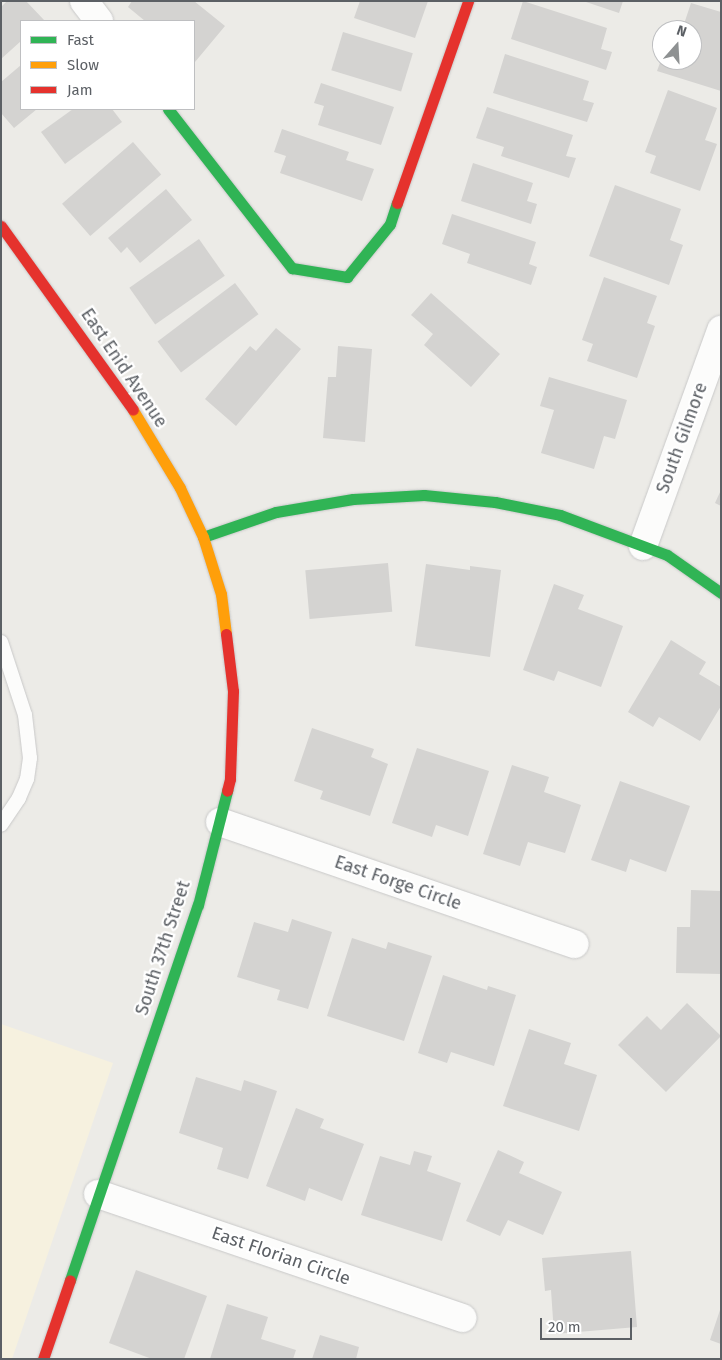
<!DOCTYPE html>
<style>
body{margin:0}
#map{position:relative;width:722px;height:1360px;overflow:hidden;background:#ecebe7;font-family:"Fira Sans",sans-serif}
div>[style]{position:absolute}
.commercial>*{inset:0;background:#f6f1df}
.building>*{inset:0;background:#d4d3d1;transform-origin:0 0}
.roads{filter:drop-shadow(0 0 1px #c9c9c9) drop-shadow(0 0 1px #c9c9c9)}
.lane>*{height:14px;margin:-7px;padding:0 7px;transform-origin:7px;border-radius:7px;background:#fcfcfb}
.street>*{height:28px;margin:-14px;padding:0 14px;transform-origin:14px;border-radius:14px;background:#fcfcfb}
.fast>*{height:11px;margin:-5.5px;padding:0 5.5px;transform-origin:5.5px;border-radius:5.5px;background:#30b455}
.slow>*{height:11px;margin:-5.5px;padding:0 5.5px;transform-origin:5.5px;border-radius:5.5px;background:#ff9f0a}
.jam>*{height:11px;margin:-5.5px;padding:0 5.5px;transform-origin:5.5px;border-radius:5.5px;background:#e5322d}
span{translate:-50% -50%;white-space:nowrap;text-align:center;line-height:1.15;-webkit-text-stroke:4.5px #fff;paint-order:stroke}
.street-label{font-size:18px;color:#5c6065}
.frame{position:absolute;inset:0;border:2px solid #5c6065;pointer-events:none}
.legend{position:absolute;left:20px;top:20px;width:175px;height:90px;box-sizing:border-box;background:#fff;border:1px solid #bebfc1;margin:0;padding:6px 9px;list-style:none;font-size:15px;color:#5c6065}
.legend li{display:flex;align-items:center;gap:10px;height:25px}
.legend b{width:25px;border:1px solid #bebfc1}
.north{position:absolute;left:652px;top:20px;width:50px;height:50px;box-sizing:border-box;background:#fff;border:1px solid #bebfc1;border-radius:50%;rotate:19deg;font-size:14px;font-weight:700;line-height:20px;text-align:center;color:#5c6065}
.north::after{content:'';display:block;margin:auto;width:18px;height:22px;background:#8e9192;clip-path:polygon(50% 0,100% 100%,50% 72%,0 100%)}
.scale{position:absolute;left:540px;top:1318px;width:92px;height:22px;box-sizing:border-box;border:2px solid #5c6065;border-top:0;padding-left:6px;font-size:15px;line-height:18px;white-space:nowrap;color:#5c6065;-webkit-text-stroke:4px #fff;paint-order:stroke}
</style>
<div id="map">
<div class="commercial">
<i style="clip-path:polygon(1px 1024px,113px 1063px,12px 1359px,1px 1359px)"></i>
</div>
<div class="building">
<i style="clip-path:polygon(7px 1px,26px 1px,44px 20px,21px 21px,21px 41px,1px 59px,1px 7px)"></i>
<i style="clip-path:polygon(132px 1px,194px 1px,225px 26px,195px 62px,194px 21px,145px 21px,128px 7px)"></i>
<i style="clip-path:polygon(360px 1px,428px 1px,415px 38px,354px 18px)"></i>
<i style="clip-path:polygon(523px 1px,607px 28px,601px 49px,612px 52px,606px 70px,511px 39px)"></i>
<i style="clip-path:polygon(583px 1px,623px 1px,619px 13px)"></i>
<i style="clip-path:polygon(691px 3px,721px 12px,721px 91px,657px 71px,661px 60px,692px 60px,692px 30px,682px 30px)"></i>
<i style="left:343px;top:32px;width:73px;height:40px;rotate:17deg"></i>
<i style="clip-path:polygon(505px 54px,589px 81px,583px 100px,594px 103px,587px 122px,493px 93px)"></i>
<i style="clip-path:polygon(21px 65px,21px 109px,37px 109px,14px 128px,1px 113px,1px 82px)"></i>
<i style="clip-path:polygon(321px 83px,394px 107px,381px 145px,318px 125px,324px 106px,314px 103px)"></i>
<i style="clip-path:polygon(668px 90px,717px 108px,705px 140px,717px 144px,700px 191px,650px 173px,656px 156px,645px 152px)"></i>
<i style="clip-path:polygon(487px 107px,573px 135px,566px 156px,576px 158px,569px 178px,501px 156px,504px 147px,476px 138px)"></i>
<i style="clip-path:polygon(73px 109px,112px 109px,122px 122px,65px 164px,41px 132px)"></i>
<i style="clip-path:polygon(282px 129px,349px 152px,346px 160px,374px 169px,362px 201px,280px 173px,286px 156px,274px 152px)"></i>
<i style="left:133px;top:142px;width:43px;height:94px;rotate:49deg"></i>
<i style="clip-path:polygon(473px 163px,533px 183px,527px 201px,537px 204px,531px 224px,461px 201px)"></i>
<i style="clip-path:polygon(615px 185px,681px 209px,670px 240px,683px 245px,669px 285px,589px 256px)"></i>
<i style="clip-path:polygon(166px 189px,192px 220px,140px 263px,127px 247px,121px 253px,108px 238px)"></i>
<i style="clip-path:polygon(452px 214px,536px 242px,529px 264px,537px 267px,531px 285px,467px 263px,470px 254px,442px 244px)"></i>
<i style="left:199px;top:239px;width:45px;height:85px;rotate:55deg"></i>
<i style="clip-path:polygon(604px 277px,657px 296px,647px 323px,655px 326px,637px 378px,587px 361px,593px 344px,582px 340px)"></i>
<i style="left:235px;top:283px;width:39px;height:97px;rotate:53deg"></i>
<i style="clip-path:polygon(431px 293px,500px 354px,471px 387px,424px 345px,433px 334px,411px 315px)"></i>
<i style="clip-path:polygon(276px 328px,301px 349px,236px 426px,205px 399px,250px 346px,256px 351px)"></i>
<i style="clip-path:polygon(338px 346px,372px 349px,365px 442px,323px 438px,328px 377px,336px 377px)"></i>
<i style="clip-path:polygon(549px 377px,627px 400px,615px 439px,604px 436px,594px 469px,541px 453px,554px 410px,540px 406px)"></i>
<i style="clip-path:polygon(721px 490px,721px 506px,715px 503px)"></i>
<i style="left:388px;top:563px;width:49px;height:83px;rotate:85deg"></i>
<i style="clip-path:polygon(426px 564px,470px 570px,470px 566px,501px 570px,490px 657px,415px 646px)"></i>
<i style="clip-path:polygon(554px 584px,584px 595px,578px 609px,623px 626px,601px 687px,558px 671px,554px 681px,523px 670px)"></i>
<i style="clip-path:polygon(671px 640px,706px 662px,699px 674px,721px 687px,721px 706px,700px 741px,659px 717px,653px 727px,628px 712px)"></i>
<i style="clip-path:polygon(312px 728px,374px 749px,371px 757px,388px 764px,370px 816px,320px 799px,323px 791px,294px 781px)"></i>
<i style="clip-path:polygon(417px 748px,489px 771px,468px 836px,436px 825px,432px 837px,392px 823px)"></i>
<i style="clip-path:polygon(512px 765px,549px 777px,544px 792px,581px 805px,565px 853px,528px 842px,520px 866px,483px 854px)"></i>
<i style="clip-path:polygon(620px 781px,690px 806px,666px 872px,630px 859px,626px 872px,591px 860px)"></i>
<i style="clip-path:polygon(691px 890px,721px 891px,721px 974px,676px 973px,677px 927px,690px 927px)"></i>
<i style="clip-path:polygon(292px 919px,332px 932px,308px 1009px,277px 1000px,280px 990px,237px 977px,254px 922px,288px 932px)"></i>
<i style="clip-path:polygon(352px 938px,386px 949px,388px 942px,432px 956px,404px 1041px,327px 1016px)"></i>
<i style="clip-path:polygon(443px 975px,487px 990px,488px 986px,516px 995px,494px 1066px,451px 1052px,447px 1063px,418px 1053px)"></i>
<i style="clip-path:polygon(687px 1003px,721px 1036px,666px 1092px,618px 1045px,647px 1016px,661px 1030px)"></i>
<i style="clip-path:polygon(529px 1029px,571px 1043px,564px 1064px,597px 1075px,579px 1131px,503px 1106px)"></i>
<i style="clip-path:polygon(196px 1077px,241px 1091px,244px 1080px,277px 1091px,248px 1179px,217px 1169px,223px 1148px,179px 1133px)"></i>
<i style="clip-path:polygon(296px 1108px,324px 1119px,320px 1128px,364px 1144px,342px 1201px,309px 1188px,305px 1201px,266px 1186px)"></i>
<i style="clip-path:polygon(498px 1150px,524px 1162px,519px 1173px,562px 1192px,543px 1235px,508px 1220px,500px 1236px,466px 1221px)"></i>
<i style="clip-path:polygon(414px 1151px,432px 1156px,427px 1171px,461px 1183px,442px 1241px,361px 1215px,380px 1156px,410px 1165px)"></i>
<i style="clip-path:polygon(631px 1251px,637px 1327px,554px 1334px,551px 1290px,545px 1291px,542px 1258px)"></i>
<i style="clip-path:polygon(136px 1270px,207px 1296px,184px 1359px,152px 1359px,109px 1343px)"></i>
<i style="clip-path:polygon(227px 1304px,268px 1317px,261px 1339px,296px 1350px,293px 1359px,210px 1359px)"></i>
<i style="clip-path:polygon(720px 1310px,721px 1310px,721px 1344px,710px 1340px)"></i>
<i style="clip-path:polygon(320px 1335px,359px 1347px,356px 1359px,312px 1359px)"></i>
</div>
<div class="roads">
<div class="lane">
<i style="left:1px;top:642px;width:77px;rotate:71.8deg"></i>
<i style="left:25px;top:715px;width:43px;rotate:83.4deg"></i>
<i style="left:30px;top:758px;width:21px;rotate:98deg"></i>
<i style="left:27px;top:779px;width:21px;rotate:113deg"></i>
<i style="left:19px;top:798px;width:32px;rotate:124deg"></i>
</div>
<div class="street">
<i style="left:84px;top:1px;width:25px;rotate:53deg"></i>
<i style="left:643px;top:546px;width:230px;rotate:-70.1deg"></i>
<i style="left:220px;top:822px;width:375px;rotate:19deg"></i>
<i style="left:98px;top:1194px;width:385px;rotate:18.8deg"></i>
</div>
<div class="fast">
<i style="left:168px;top:109px;width:202px;rotate:52.1deg"></i>
<i style="left:292px;top:268px;width:56px;rotate:9.3deg"></i>
<i style="left:347px;top:277px;width:68px;rotate:-50.9deg"></i>
<i style="left:390px;top:224px;width:22px;rotate:-72deg"></i>
<i style="left:203px;top:537px;width:77px;rotate:-18.9deg"></i>
<i style="left:276px;top:512px;width:78px;rotate:-9.6deg"></i>
<i style="left:353px;top:499px;width:71px;rotate:-3.2deg"></i>
<i style="left:424px;top:495px;width:71px;rotate:5.6deg"></i>
<i style="left:495px;top:502px;width:66px;rotate:11.3deg"></i>
<i style="left:560px;top:515px;width:114px;rotate:20.5deg"></i>
<i style="left:667px;top:555px;width:66px;rotate:35.1deg"></i>
<i style="left:70px;top:1280px;width:396px;rotate:-71.2deg"></i>
<i style="left:198px;top:905px;width:118px;rotate:-75.7deg"></i>
</div>
<div class="slow">
<i style="left:133px;top:410px;width:91px;rotate:58.9deg"></i>
<i style="left:180px;top:488px;width:54px;rotate:64.9deg"></i>
<i style="left:203px;top:537px;width:60px;rotate:72.5deg"></i>
<i style="left:221px;top:594px;width:40px;rotate:82.9deg"></i>
</div>
<div class="jam">
<i style="left:397px;top:203px;width:214px;rotate:-70.6deg"></i>
<i style="left:1px;top:226px;width:226px;rotate:54.3deg"></i>
<i style="left:226px;top:634px;width:57px;rotate:83deg"></i>
<i style="left:233px;top:691px;width:88px;rotate:92deg"></i>
<i style="left:230px;top:779px;width:12px;rotate:104deg"></i>
<i style="left:43px;top:1359px;width:83px;rotate:-71.1deg"></i>
</div>
</div>
<div class="street-label">
<span style="left:124px;top:368px;rotate:56deg">East Enid Avenue</span>
<span style="left:682px;top:438px;rotate:-70deg">South Gilmore</span>
<span style="left:398px;top:883px;rotate:19deg">East Forge Circle</span>
<span style="left:163px;top:948px;rotate:-72deg">South 37th Street</span>
<span style="left:281px;top:1256px;rotate:19deg">East Florian Circle</span>
</div>
<div class="frame"></div>
<ul class="legend">
<li><b style="height:6px;background:#30b455"></b>Fast</li>
<li><b style="height:6px;background:#ff9f0a"></b>Slow</li>
<li><b style="height:6px;background:#e5322d"></b>Jam</li>
</ul>
<div class="north">N</div>
<div class="scale">20 m</div>
</div>
